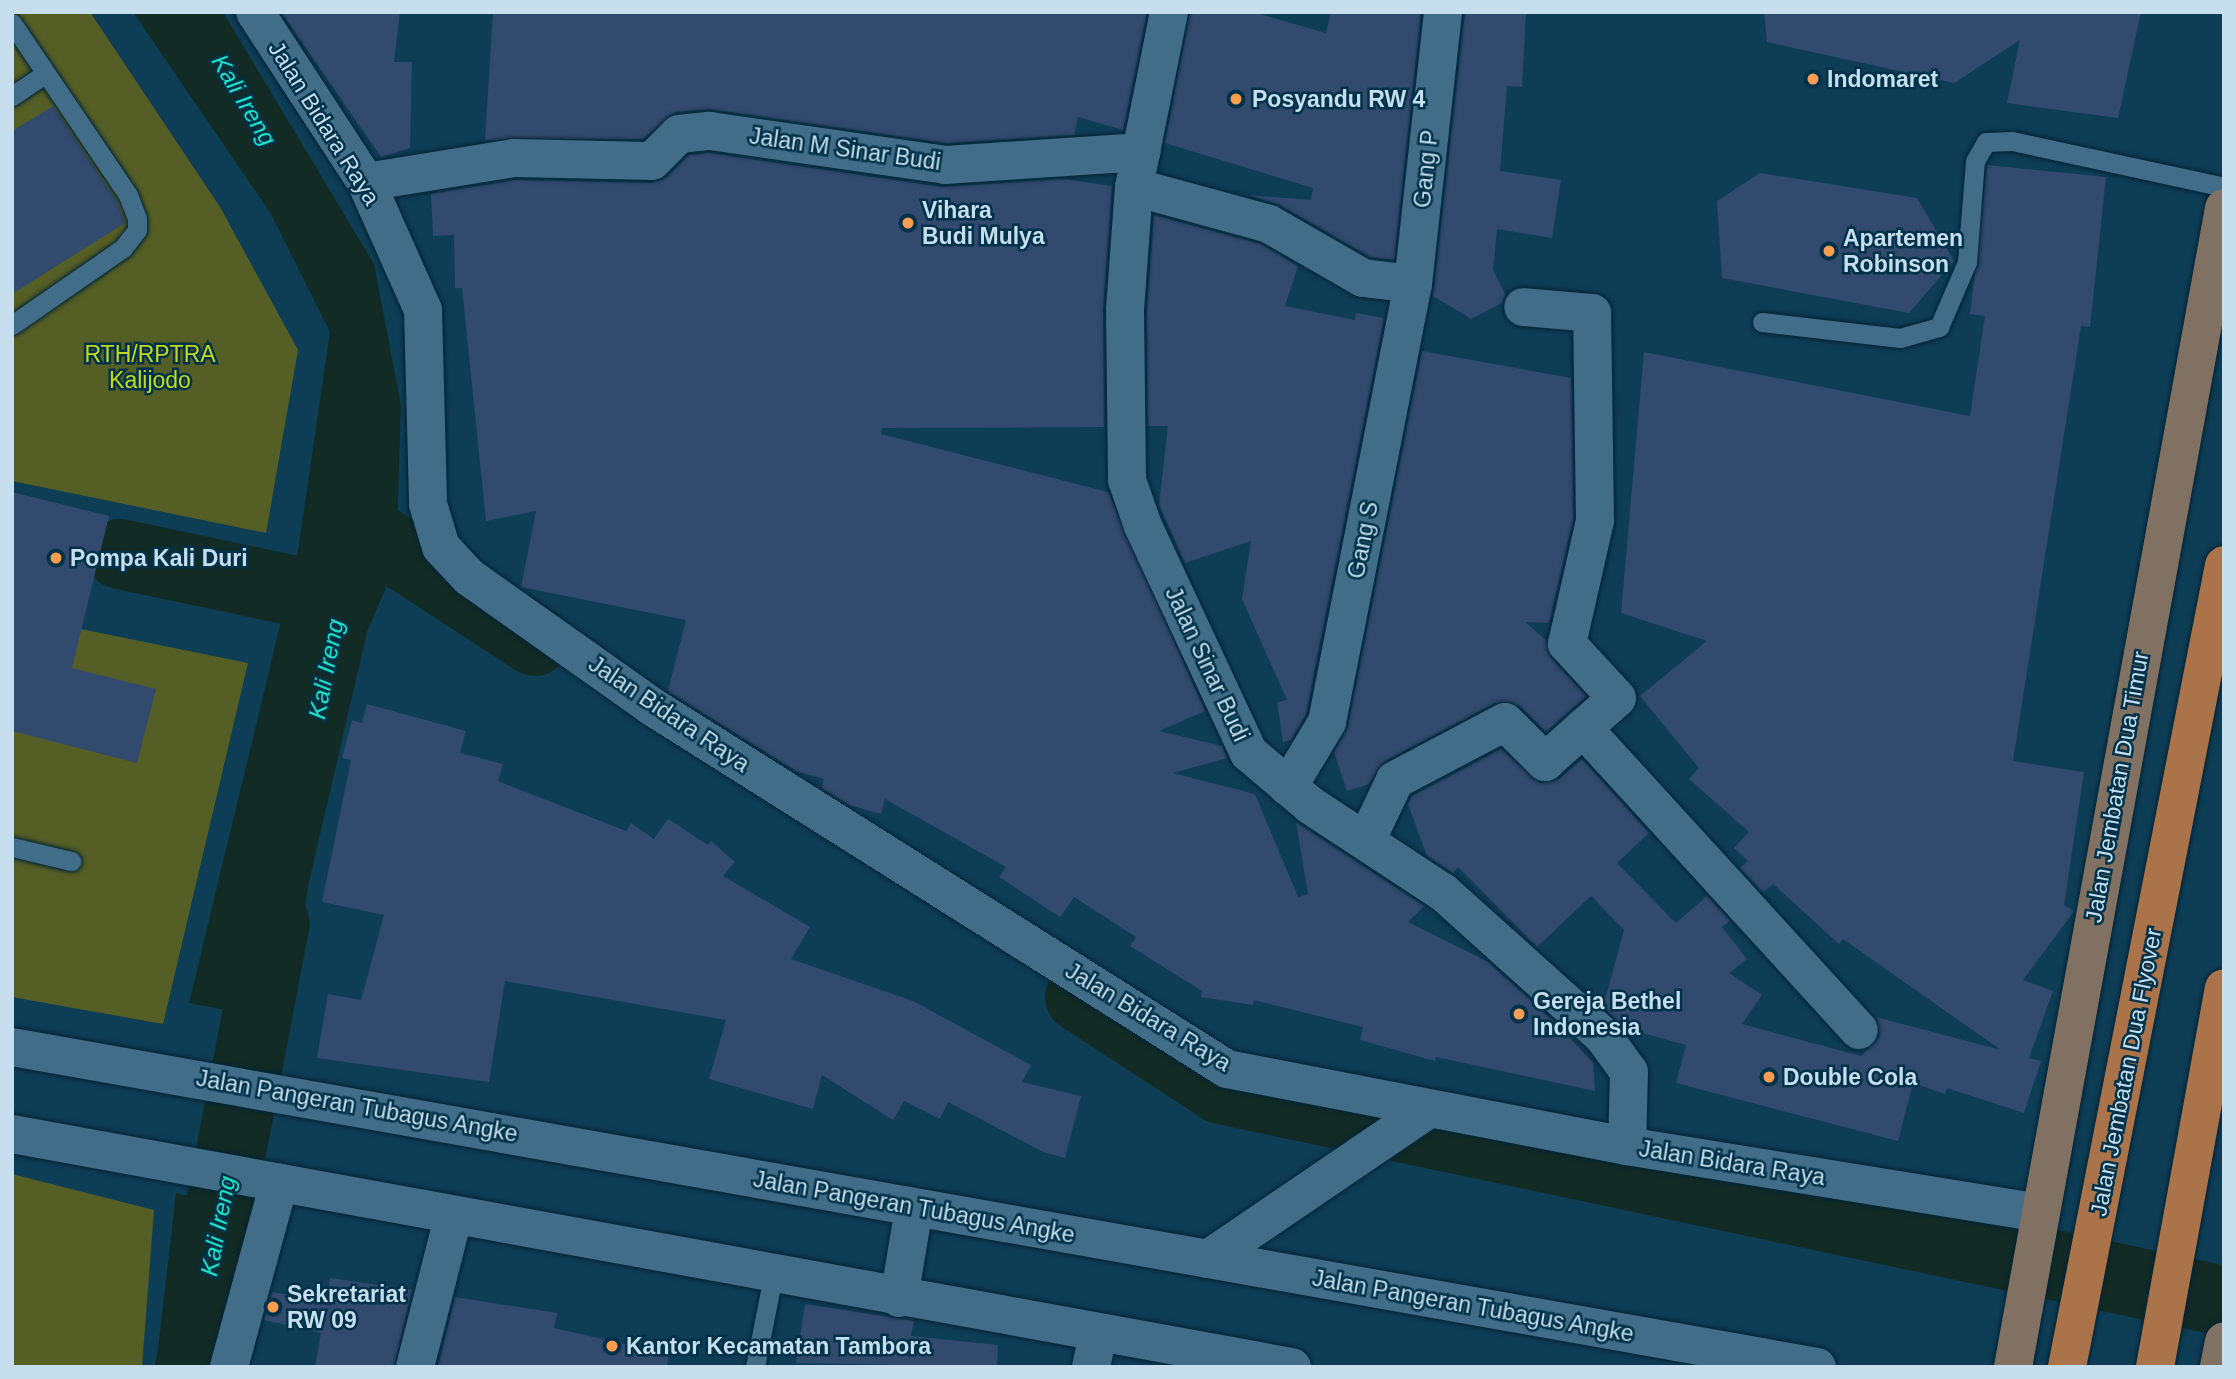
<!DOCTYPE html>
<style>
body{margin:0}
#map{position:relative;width:2236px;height:1379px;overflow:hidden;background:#0e3d56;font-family:Arial,sans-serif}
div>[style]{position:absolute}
.green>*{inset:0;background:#555e24}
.water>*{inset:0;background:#132b25}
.river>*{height:70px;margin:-35px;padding:0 35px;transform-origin:35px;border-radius:35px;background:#132b25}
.building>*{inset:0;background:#324a6d}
.roads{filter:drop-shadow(0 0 2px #002335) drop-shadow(0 0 2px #002335)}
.lane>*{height:19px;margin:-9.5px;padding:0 9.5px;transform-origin:9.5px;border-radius:9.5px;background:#416d88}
.street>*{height:38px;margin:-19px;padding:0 19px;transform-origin:19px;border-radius:19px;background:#416d88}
.secondary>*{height:38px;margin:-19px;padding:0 19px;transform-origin:19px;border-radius:19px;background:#416d88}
.primary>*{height:38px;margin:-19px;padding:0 19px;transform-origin:19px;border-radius:19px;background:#817162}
.highway>*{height:38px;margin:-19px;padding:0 19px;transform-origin:19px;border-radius:19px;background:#ab7349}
.dots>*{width:19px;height:19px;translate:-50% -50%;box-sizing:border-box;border:4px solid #01324a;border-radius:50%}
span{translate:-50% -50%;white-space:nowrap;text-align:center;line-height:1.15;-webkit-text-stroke:5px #01324a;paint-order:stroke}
.poi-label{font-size:23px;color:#c6deed;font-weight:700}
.left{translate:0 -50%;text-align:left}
.street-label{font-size:23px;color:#c6deed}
.park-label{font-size:23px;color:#c3d91c}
.water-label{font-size:24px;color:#1be6c5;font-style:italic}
.frame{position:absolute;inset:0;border:14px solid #c6deed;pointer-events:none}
</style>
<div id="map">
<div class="green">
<i style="clip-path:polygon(12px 12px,90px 12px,220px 207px,298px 350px,266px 533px,12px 481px)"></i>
<i style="clip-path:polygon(12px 615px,248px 663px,163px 1024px,12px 997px)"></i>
<i style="clip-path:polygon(12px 1174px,154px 1210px,142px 1367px,12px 1367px)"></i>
</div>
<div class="water">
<i style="clip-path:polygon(133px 12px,223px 12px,374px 264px,401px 405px,396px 564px,367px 632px,309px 882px,286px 1022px,189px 1003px,298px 551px,330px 332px,271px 214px)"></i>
<i style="clip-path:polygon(176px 1193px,249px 1211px,217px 1367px,156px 1367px)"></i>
</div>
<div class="river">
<i style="left:358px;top:526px;width:211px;rotate:33deg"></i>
<i style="left:120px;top:554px;width:224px;rotate:11.9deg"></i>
<i style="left:1080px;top:997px;width:168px;rotate:33.1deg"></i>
<i style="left:1221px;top:1089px;width:1025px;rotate:11.93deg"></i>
<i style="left:190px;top:1367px;width:452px;rotate:-79.2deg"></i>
</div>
<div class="building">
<i style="clip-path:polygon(281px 12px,400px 12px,394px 62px,412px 62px,410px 148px,381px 157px)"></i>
<i style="clip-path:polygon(493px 12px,1147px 12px,1123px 130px,1078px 117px,1074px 135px,946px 143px,708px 109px,676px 112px,643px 139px,485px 140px)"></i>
<i style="clip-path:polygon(1190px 12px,1253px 12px,1326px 33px,1331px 12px,1421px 12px,1394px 260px,1370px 257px,1280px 205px,1248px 195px,1311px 200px,1313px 188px,1165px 143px)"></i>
<i style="clip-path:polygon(1465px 12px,1526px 12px,1522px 87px,1507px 86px,1500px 171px,1561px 180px,1552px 238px,1497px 229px,1493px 270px,1505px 294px,1502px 303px,1471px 319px,1433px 296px)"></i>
<i style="clip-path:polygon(1764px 12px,2141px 12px,2118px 118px,2007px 103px,2020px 40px,1954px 83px,1767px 42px)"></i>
<i style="clip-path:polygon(53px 106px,117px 201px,125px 223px,12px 294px,12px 131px)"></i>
<i style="clip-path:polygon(709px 153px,942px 187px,1064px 179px,1112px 186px,1103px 309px,1104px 427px,882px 428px,881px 434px,1108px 492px,1205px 711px,1159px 731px,1222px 746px,1227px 758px,1173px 773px,1255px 794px,1298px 897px,1308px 894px,1296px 822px,1424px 906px,1408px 922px,1488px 962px,1558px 1025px,1593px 1063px,1595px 1091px,1436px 1057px,1435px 1061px,1360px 1040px,1363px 1027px,1254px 1000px,1253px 1005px,1201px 997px,1202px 991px,1130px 946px,1136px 937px,1074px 897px,1060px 917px,999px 877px,1006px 867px,885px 799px,881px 814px,849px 805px,822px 788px,824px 779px,796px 771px,668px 691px,686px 620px,521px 587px,536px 511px,486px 521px,462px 288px,455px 288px,454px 235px,433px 236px,431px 194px,516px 180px,652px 183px,667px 177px,689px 155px)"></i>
<i style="clip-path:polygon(1987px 165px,2106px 177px,2090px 327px,2081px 326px,2013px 761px,2084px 772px,2064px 905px,2074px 911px,2023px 980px,2053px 991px,2029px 1058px,2041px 1061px,2024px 1113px,1947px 1088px,1945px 1094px,1913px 1083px,1898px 1141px,1676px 1083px,1686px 1045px,1624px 1028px,1603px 1007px,1624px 930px,1591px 896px,1537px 947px,1458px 867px,1453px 873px,1427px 856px,1408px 804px,1412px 796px,1501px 749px,1540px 783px,1559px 779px,1582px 759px,1649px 833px,1617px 863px,1676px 923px,1707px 896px,1730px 921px,1722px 927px,1747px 959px,1729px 973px,1762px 995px,1742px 1024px,1861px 1056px,1880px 1037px,1876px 1017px,2001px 1050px,1843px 939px,1839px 944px,1773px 884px,1763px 892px,1740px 868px,1748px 861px,1734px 848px,1749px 832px,1689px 779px,1699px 768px,1640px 696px,1707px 641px,1621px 613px,1644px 352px,1970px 416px,1985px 316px,1970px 314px)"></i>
<i style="clip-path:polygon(1760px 173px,1917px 198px,1954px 261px,1909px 313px,1722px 278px,1717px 201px)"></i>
<i style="clip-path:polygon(1154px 215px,1261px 244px,1298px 266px,1285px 306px,1355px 320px,1356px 313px,1384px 318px,1306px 714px,1291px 740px,1283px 742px,1277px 702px,1287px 700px,1242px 599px,1251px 541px,1185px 563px,1159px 505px,1168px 426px,1148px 426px,1147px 312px)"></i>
<i style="clip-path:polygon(1422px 351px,1571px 378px,1573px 519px,1549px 623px,1525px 622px,1546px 640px,1551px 658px,1586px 696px,1546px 732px,1520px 706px,1495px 703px,1385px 761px,1369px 784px,1347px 791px,1334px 752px,1348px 726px)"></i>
<i style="clip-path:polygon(12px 492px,109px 516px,72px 668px,156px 689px,137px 763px,12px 731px)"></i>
<i style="clip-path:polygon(367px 704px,466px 731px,460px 753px,503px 764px,498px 781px,626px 831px,631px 823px,654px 839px,668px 819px,708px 845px,711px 841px,735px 862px,723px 876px,810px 927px,791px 959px,913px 1001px,1031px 1065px,1022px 1082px,1081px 1096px,1065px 1158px,1043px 1152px,948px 1102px,940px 1119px,904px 1101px,893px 1120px,822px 1075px,813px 1109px,709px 1079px,726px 1020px,505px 981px,489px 1082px,317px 1058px,328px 994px,361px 1000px,384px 915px,322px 902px,351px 760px,342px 758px,352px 720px,362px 723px)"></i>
<i style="clip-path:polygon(330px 1278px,412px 1290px,394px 1367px,315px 1367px,321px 1333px,264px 1320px,272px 1292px,326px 1302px)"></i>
<i style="clip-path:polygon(455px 1297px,557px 1313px,554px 1328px,669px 1354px,667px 1367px,438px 1367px)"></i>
<i style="clip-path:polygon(805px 1304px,914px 1321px,911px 1336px,998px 1345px,997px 1367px,796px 1363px)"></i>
</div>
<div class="roads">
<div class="lane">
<i style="left:12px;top:23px;width:207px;rotate:56deg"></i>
<i style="left:128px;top:195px;width:25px;rotate:69deg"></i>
<i style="left:137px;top:218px;width:12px;rotate:90deg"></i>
<i style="left:137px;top:230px;width:23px;rotate:128deg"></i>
<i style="left:123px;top:248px;width:135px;rotate:145.3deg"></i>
<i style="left:12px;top:96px;width:37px;rotate:-34deg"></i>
<i style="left:1762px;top:322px;width:139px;rotate:6.6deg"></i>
<i style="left:1900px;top:338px;width:41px;rotate:-15.8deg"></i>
<i style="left:1939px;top:327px;width:71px;rotate:-66.7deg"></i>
<i style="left:1967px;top:262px;width:101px;rotate:-85.5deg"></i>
<i style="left:1975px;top:161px;width:22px;rotate:-60deg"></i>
<i style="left:1986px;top:142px;width:26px;rotate:-2deg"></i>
<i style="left:2012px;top:141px;width:217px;rotate:12.2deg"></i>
<i style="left:12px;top:847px;width:61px;rotate:13.3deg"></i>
<i style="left:755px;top:1367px;width:93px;rotate:-78.8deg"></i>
</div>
<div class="street">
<i style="left:1169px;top:12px;width:178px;rotate:101.3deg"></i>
<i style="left:1134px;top:187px;width:124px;rotate:94.2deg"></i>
<i style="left:1125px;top:311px;width:169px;rotate:89.3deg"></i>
<i style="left:1127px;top:480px;width:49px;rotate:70.8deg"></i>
<i style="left:1143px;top:526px;width:251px;rotate:65deg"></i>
<i style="left:1249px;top:753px;width:80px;rotate:40.4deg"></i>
<i style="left:1310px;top:805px;width:160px;rotate:33.3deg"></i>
<i style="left:1444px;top:893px;width:214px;rotate:42deg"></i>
<i style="left:1603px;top:1036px;width:44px;rotate:54.2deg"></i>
<i style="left:1629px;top:1072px;width:74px;rotate:91.5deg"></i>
<i style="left:366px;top:182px;width:150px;rotate:-9.2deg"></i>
<i style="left:514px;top:158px;width:138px;rotate:1.2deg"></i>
<i style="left:652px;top:161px;width:38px;rotate:-45deg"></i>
<i style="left:679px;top:134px;width:31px;rotate:-6deg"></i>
<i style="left:710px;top:131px;width:237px;rotate:8.2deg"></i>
<i style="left:945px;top:165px;width:197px;rotate:-3.8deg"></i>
<i style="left:1134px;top:187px;width:140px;rotate:15.3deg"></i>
<i style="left:1269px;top:224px;width:108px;rotate:29.9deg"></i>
<i style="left:1363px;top:278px;width:50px;rotate:6.8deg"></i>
<i style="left:1583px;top:728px;width:409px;rotate:47.6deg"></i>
<i style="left:1288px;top:787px;width:76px;rotate:-59deg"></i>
<i style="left:1327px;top:722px;width:446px;rotate:-78.9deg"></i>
<i style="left:1413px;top:284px;width:274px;rotate:-83.7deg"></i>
<i style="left:1367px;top:839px;width:65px;rotate:-64.6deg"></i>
<i style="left:1395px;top:780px;width:124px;rotate:-27.8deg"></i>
<i style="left:1505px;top:722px;width:57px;rotate:45deg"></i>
<i style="left:1545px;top:762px;width:96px;rotate:-41.6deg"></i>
<i style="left:1617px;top:698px;width:74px;rotate:-132.8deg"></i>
<i style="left:1567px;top:644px;width:126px;rotate:-77.2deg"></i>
<i style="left:1595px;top:521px;width:208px;rotate:-90.8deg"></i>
<i style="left:1592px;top:313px;width:69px;rotate:-175deg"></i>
<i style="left:229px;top:1367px;width:191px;rotate:-74.8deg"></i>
<i style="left:415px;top:1367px;width:154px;rotate:-75.7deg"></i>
<i style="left:1091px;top:1367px;width:35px;rotate:-78deg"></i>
</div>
<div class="secondary">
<i style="left:255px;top:12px;width:203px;rotate:56.9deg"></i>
<i style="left:366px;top:182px;width:140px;rotate:66deg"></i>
<i style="left:423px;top:310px;width:194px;rotate:88.5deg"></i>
<i style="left:428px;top:504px;width:45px;rotate:73.2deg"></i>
<i style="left:441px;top:547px;width:41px;rotate:47deg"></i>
<i style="left:469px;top:577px;width:223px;rotate:35.3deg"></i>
<i style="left:651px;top:706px;width:681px;rotate:32.22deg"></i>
<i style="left:1227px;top:1069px;width:407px;rotate:10.9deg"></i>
<i style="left:1627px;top:1146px;width:417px;rotate:9.2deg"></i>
<i style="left:12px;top:1047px;width:1833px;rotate:10.05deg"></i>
<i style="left:12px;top:1134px;width:1301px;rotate:10.32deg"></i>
<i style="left:1208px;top:1259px;width:265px;rotate:-34.2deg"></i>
<i style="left:899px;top:1298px;width:91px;rotate:-80.5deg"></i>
</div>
<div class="primary">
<i style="left:2013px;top:1367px;width:1178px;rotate:-79.68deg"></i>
<i style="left:2219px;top:1367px;width:26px;rotate:-79deg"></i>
</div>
<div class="highway">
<i style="left:2067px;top:1367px;width:817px;rotate:-78.92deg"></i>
<i style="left:2155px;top:1367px;width:385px;rotate:-79.7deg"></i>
</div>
</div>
<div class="dots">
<i style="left:1813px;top:79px;background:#fc9d52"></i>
<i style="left:1236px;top:99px;background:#fc9d52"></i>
<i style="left:908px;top:223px;background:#fc9d52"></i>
<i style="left:1829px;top:251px;background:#fc9d52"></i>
<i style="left:56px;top:558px;background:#fc9d52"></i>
<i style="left:1519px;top:1014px;background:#fc9d52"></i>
<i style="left:1769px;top:1077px;background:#fc9d52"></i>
<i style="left:273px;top:1307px;background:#fc9d52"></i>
<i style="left:612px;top:1346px;background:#fc9d52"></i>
</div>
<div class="poi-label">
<span class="left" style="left:1827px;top:79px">Indomaret</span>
<span class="left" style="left:1252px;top:99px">Posyandu RW 4</span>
<span class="left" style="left:922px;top:223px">Vihara<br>Budi Mulya</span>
<span class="left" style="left:1843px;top:251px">Apartemen<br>Robinson</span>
<span class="left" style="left:70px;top:558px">Pompa Kali Duri</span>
<span class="left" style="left:1533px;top:1014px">Gereja Bethel<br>Indonesia</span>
<span class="left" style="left:1783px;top:1077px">Double Cola</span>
<span class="left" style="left:287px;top:1307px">Sekretariat<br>RW 09</span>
<span class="left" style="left:626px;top:1346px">Kantor Kecamatan Tambora</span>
</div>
<div class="street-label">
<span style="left:324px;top:123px;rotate:58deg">Jalan Bidara Raya</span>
<span style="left:845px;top:149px;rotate:8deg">Jalan M Sinar Budi</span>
<span style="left:1426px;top:169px;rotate:-84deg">Gang P</span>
<span style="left:1363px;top:540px;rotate:-79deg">Gang S</span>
<span style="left:1207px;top:664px;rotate:65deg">Jalan Sinar Budi</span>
<span style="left:669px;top:714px;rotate:34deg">Jalan Bidara Raya</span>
<span style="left:2117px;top:787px;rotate:-80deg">Jalan Jembatan Dua Timur</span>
<span style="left:1148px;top:1017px;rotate:31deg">Jalan Bidara Raya</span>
<span style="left:2126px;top:1072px;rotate:-79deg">Jalan Jembatan Dua Flyover</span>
<span style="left:357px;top:1106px;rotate:10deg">Jalan Pangeran Tubagus Angke</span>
<span style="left:1732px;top:1163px;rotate:9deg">Jalan Bidara Raya</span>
<span style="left:914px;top:1207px;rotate:10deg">Jalan Pangeran Tubagus Angke</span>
<span style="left:1473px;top:1306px;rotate:10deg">Jalan Pangeran Tubagus Angke</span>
</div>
<div class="park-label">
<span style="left:150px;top:367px">RTH/RPTRA<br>Kalijodo</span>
</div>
<div class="water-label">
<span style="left:244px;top:100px;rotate:59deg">Kali Ireng</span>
<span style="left:326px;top:669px;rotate:-79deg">Kali Ireng</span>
<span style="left:218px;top:1226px;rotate:-79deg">Kali Ireng</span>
</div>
<div class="frame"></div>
</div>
